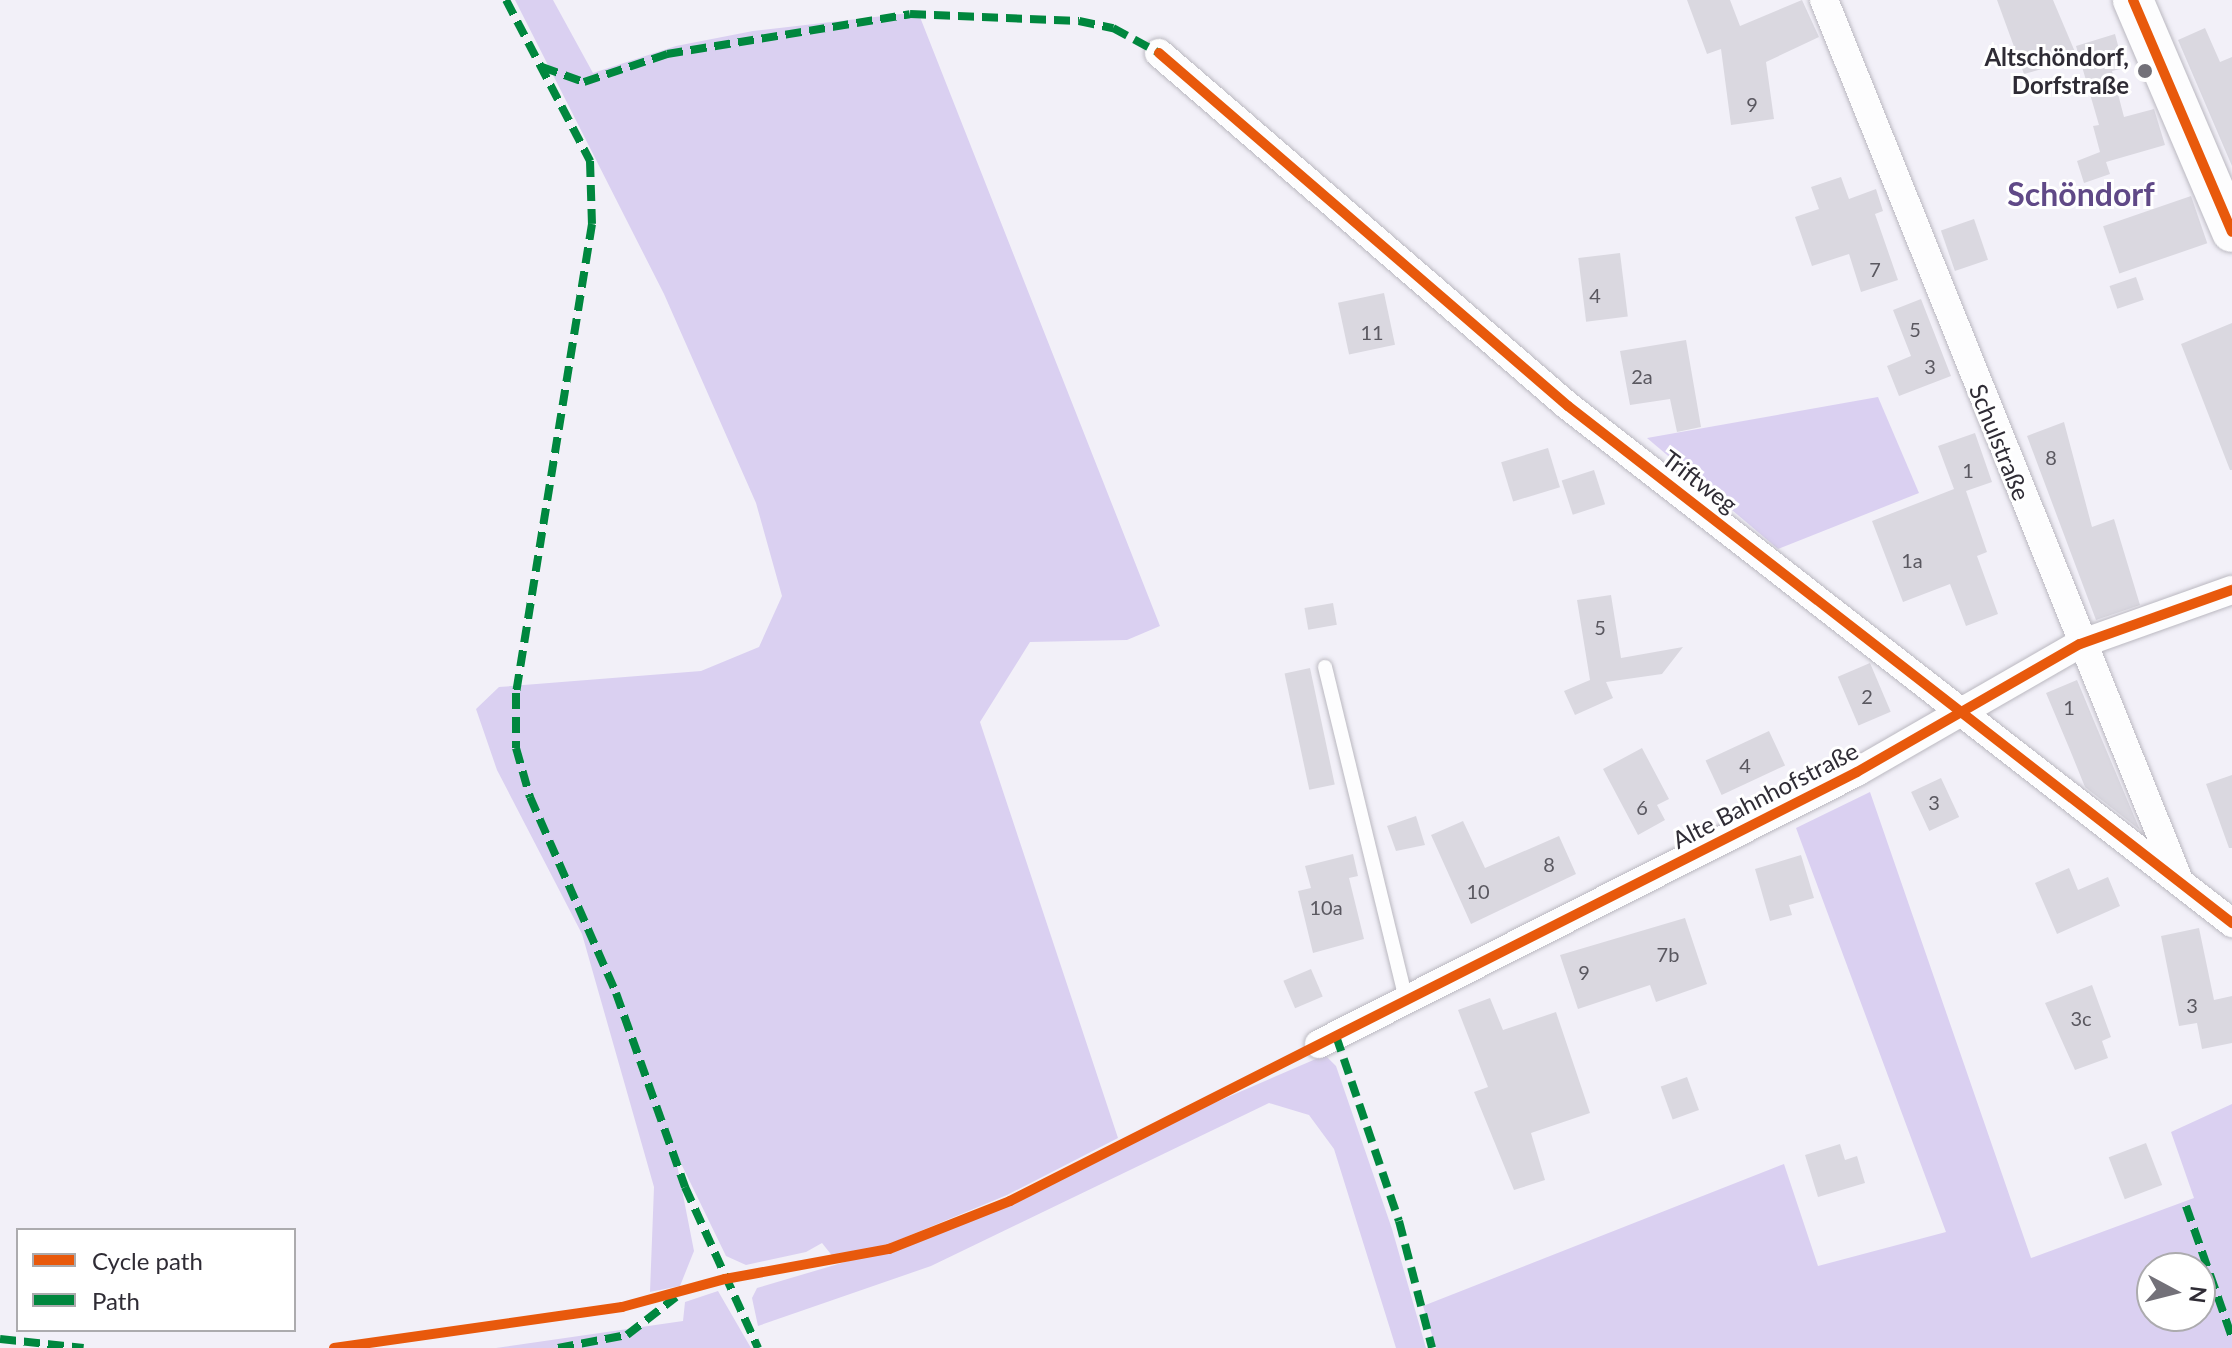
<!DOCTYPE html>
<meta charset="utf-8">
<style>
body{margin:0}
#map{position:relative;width:2232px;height:1348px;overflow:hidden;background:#f2f0f8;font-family:Lato,sans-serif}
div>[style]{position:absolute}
.green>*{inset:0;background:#dad0f1}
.building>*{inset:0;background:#dad8e0;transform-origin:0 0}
.roads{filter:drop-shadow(0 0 2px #bab8c0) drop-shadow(0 0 2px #bab8c0)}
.lane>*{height:14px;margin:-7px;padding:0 7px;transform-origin:7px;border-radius:7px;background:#fdfdfe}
.street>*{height:28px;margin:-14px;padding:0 14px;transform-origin:14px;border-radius:14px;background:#fdfdfe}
.secondary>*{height:40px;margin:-20px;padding:0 20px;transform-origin:20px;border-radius:20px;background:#fdfdfe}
.quiet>*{height:8px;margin-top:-4px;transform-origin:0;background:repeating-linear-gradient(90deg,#00873e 0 16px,transparent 0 24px)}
.cycleway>*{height:10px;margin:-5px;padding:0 5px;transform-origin:5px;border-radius:5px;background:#e8590c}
.dots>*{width:22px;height:22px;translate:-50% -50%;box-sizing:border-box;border:4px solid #fff;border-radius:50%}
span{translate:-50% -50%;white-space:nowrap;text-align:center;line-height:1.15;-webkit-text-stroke:6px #fff;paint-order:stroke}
.number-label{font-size:20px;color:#5a5860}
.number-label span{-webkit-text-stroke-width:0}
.poi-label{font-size:24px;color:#2f2c35;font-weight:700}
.right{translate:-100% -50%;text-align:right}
.street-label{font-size:24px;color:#2f2c35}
.district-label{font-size:32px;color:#604987;font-weight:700}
.legend{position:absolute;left:16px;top:1228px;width:280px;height:104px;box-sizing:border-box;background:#fff;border:2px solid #acabae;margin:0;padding:10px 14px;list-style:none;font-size:24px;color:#2f2c35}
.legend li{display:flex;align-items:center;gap:16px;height:40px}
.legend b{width:40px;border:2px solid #acabae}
.north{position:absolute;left:2136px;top:1252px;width:80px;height:80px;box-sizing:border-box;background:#fff;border:2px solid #acabae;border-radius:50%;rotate:97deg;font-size:22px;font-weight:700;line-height:32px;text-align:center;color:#2f2c35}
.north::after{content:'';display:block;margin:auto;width:28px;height:36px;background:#737179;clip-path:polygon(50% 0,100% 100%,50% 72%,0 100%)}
</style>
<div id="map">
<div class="green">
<i style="clip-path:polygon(515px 0,553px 0,593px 73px,676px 46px,753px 31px,918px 12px,1160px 626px,1127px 640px,1030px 642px,980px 722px,1118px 1138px,1007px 1195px,889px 1244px,834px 1258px,822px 1243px,806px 1252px,746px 1265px,726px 1256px,674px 1149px,694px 1251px,680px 1286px,650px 1292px,654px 1187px,582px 934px,497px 770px,476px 709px,499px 687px,701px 671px,759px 647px,782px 596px,756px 503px,664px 294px)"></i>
<i style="clip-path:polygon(1878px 397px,1919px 493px,1778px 549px,1647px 438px)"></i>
<i style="clip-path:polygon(evenodd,1870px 792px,2031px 1258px,2194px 1198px,2171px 1132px,2232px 1104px,2232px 1348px,1436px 1348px,1423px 1306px,1784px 1164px,1818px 1266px,1946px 1232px,1796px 828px,1870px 792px,2152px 1268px,2200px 1268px,2200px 1316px,2152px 1316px,2152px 1268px)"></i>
<i style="clip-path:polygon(1325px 1055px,1336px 1066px,1392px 1229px,1426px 1348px,1396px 1348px,1334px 1149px,1309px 1115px,1269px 1103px,931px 1266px,758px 1326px,752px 1298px,757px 1288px,889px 1249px,1010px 1201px,1119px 1144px)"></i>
<i style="clip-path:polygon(718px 1291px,751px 1348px,496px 1348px,683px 1321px,685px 1302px)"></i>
</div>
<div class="building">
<i style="clip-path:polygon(1687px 0,1730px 0,1740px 26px,1802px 0,1819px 37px,1766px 62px,1774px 119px,1731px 125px,1721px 49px,1707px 54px)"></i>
<i style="clip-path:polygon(1997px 0,2053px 0,2078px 59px,2024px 74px)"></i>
<i style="clip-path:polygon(2205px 28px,2220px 62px,2232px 57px,2232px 166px,2178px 40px)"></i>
<i style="clip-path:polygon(2115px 34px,2124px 68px,2112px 71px,2124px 117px,2154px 109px,2165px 145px,2106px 162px,2110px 174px,2084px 183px,2077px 161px,2100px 152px,2093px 126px,2099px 125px,2076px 46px)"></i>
<i style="clip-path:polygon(1841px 177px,1849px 199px,1876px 189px,1883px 211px,1875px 214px,1898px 280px,1861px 292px,1849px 254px,1812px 266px,1795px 217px,1819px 209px,1811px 187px)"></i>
<i style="left:2191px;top:196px;width:50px;height:93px;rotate:71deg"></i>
<i style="left:1974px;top:219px;width:43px;height:35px;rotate:71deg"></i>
<i style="left:1620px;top:253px;width:64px;height:42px;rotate:83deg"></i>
<i style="left:2136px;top:277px;width:24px;height:28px;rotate:71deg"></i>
<i style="left:1384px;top:293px;width:53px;height:47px;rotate:78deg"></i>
<i style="clip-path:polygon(1921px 299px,1951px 376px,1899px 396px,1887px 366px,1911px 356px,1893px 310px)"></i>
<i style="clip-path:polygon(2232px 323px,2232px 470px,2230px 470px,2181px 344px)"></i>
<i style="clip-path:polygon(1686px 340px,1701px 427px,1677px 432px,1670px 399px,1630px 405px,1620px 351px)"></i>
<i style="clip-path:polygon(2064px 422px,2092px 527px,2114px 519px,2140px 605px,2096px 620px,2027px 436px)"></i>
<i style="clip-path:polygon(1975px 433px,1992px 482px,1966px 491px,1987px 552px,1977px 556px,1998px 614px,1966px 626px,1950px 584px,1903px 602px,1872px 521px,1954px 489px,1938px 446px)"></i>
<i style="left:1548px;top:448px;width:41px;height:49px;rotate:73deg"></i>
<i style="left:1594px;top:470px;width:36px;height:34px;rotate:72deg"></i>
<i style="clip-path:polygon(1611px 595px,1621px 658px,1683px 647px,1662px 674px,1606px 682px,1613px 698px,1575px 715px,1564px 691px,1590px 680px,1577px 600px)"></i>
<i style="left:1333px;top:603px;width:22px;height:29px;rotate:80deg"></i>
<i style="left:1870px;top:663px;width:53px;height:35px;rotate:67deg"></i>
<i style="left:1310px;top:668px;width:119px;height:26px;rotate:78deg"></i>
<i style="clip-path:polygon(2077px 680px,2094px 721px,2140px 830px,2085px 787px,2070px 750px,2046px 693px)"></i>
<i style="left:1769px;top:731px;width:38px;height:70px;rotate:65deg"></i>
<i style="clip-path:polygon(1642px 748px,1669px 799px,1657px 805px,1665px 820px,1638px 835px,1603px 769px)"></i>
<i style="clip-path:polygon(2232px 775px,2232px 848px,2229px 848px,2206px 784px)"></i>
<i style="left:1941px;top:778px;width:43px;height:33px;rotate:65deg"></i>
<i style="clip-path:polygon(1416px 816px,1425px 845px,1396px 851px,1387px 826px)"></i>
<i style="clip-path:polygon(1463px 821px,1485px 868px,1559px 836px,1576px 874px,1471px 924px,1431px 835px)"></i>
<i style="clip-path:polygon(1353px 854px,1358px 876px,1349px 878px,1364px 939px,1313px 953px,1298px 891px,1311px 888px,1305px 866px)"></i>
<i style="clip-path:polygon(1801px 855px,1814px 898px,1789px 905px,1792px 915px,1770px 921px,1755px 869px)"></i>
<i style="clip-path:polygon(2069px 868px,2078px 890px,2108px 877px,2120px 906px,2057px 934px,2035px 883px)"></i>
<i style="clip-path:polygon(1685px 918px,1707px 984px,1656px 1002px,1650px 985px,1578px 1009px,1560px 955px)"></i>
<i style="clip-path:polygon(2199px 928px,2214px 1000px,2232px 996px,2232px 1043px,2202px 1049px,2197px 1023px,2179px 1026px,2161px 936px)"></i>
<i style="left:1311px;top:969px;width:30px;height:30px;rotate:67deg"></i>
<i style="clip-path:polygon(2092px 985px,2111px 1037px,2102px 1041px,2108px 1058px,2075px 1070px,2045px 1003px)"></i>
<i style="clip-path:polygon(1490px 998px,1503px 1030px,1556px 1012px,1590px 1113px,1531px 1133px,1545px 1180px,1514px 1190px,1474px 1092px,1488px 1087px,1458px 1010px)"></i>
<i style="left:1687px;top:1077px;width:35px;height:28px;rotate:70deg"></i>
<i style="left:2146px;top:1143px;width:45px;height:40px;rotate:69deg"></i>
<i style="clip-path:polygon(1840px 1144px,1845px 1160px,1857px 1156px,1865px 1183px,1818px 1197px,1805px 1155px)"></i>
</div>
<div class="roads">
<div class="lane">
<i style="left:1325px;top:667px;width:343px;rotate:76.3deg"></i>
</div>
<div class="street">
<i style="left:1824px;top:0;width:947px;rotate:68.04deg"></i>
<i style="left:1159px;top:53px;width:540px;rotate:40.8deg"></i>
<i style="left:1568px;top:406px;width:842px;rotate:37.9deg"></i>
<i style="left:1319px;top:1044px;width:603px;rotate:-26.82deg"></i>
<i style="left:1857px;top:772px;width:257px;rotate:-29.9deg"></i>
<i style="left:2080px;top:644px;width:161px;rotate:-19.6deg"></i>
</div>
<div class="secondary">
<i style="left:2133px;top:0;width:252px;rotate:66.9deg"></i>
</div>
</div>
<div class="quiet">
<i style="left:506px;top:0;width:182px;rotate:62.4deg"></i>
<i style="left:590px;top:161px;width:63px;rotate:88.2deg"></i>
<i style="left:592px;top:224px;width:475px;rotate:99.2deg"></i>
<i style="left:516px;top:693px;width:55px;rotate:90deg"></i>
<i style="left:516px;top:748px;width:51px;rotate:74.1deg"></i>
<i style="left:530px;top:797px;width:214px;rotate:66.3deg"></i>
<i style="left:616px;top:993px;width:206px;rotate:70.4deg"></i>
<i style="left:685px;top:1187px;width:177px;rotate:65.6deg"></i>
<i style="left:542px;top:67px;width:45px;rotate:19.7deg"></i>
<i style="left:584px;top:82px;width:88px;rotate:-18.6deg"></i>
<i style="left:667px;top:54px;width:246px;rotate:-9.3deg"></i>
<i style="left:910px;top:14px;width:169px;rotate:2.4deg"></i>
<i style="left:1079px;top:21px;width:35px;rotate:12deg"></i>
<i style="left:1113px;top:28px;width:52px;rotate:28.5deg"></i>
<i style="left:1336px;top:1036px;width:195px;rotate:71.2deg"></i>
<i style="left:1399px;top:1221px;width:131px;rotate:75.4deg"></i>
<i style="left:2186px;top:1206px;width:139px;rotate:70.7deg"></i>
<i style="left:0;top:1339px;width:84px;rotate:6.1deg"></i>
<i style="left:558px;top:1348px;width:70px;rotate:-10.7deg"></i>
<i style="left:627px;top:1335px;width:62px;rotate:-37.8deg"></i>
</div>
<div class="cycleway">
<i style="left:2133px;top:0;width:252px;rotate:66.9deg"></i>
<i style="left:1159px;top:53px;width:540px;rotate:40.8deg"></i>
<i style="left:1568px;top:406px;width:842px;rotate:37.9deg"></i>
<i style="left:334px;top:1348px;width:291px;rotate:-8.1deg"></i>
<i style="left:622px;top:1307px;width:107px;rotate:-15.2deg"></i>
<i style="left:725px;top:1279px;width:167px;rotate:-10.4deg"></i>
<i style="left:889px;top:1249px;width:130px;rotate:-21.6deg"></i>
<i style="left:1010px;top:1201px;width:949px;rotate:-26.86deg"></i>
<i style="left:1857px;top:772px;width:257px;rotate:-29.9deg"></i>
<i style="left:2080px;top:644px;width:161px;rotate:-19.6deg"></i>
</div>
<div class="dots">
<i style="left:2145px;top:71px;background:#737179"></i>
</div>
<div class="number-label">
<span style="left:1752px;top:104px">9</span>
<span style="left:1875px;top:269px">7</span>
<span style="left:1595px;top:295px">4</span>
<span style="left:1915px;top:329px">5</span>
<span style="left:1372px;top:332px">11</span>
<span style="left:1930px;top:366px">3</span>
<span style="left:1642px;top:376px">2a</span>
<span style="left:2051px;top:457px">8</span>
<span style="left:1968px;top:470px">1</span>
<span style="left:1912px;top:560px">1a</span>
<span style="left:1600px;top:627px">5</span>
<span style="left:1867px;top:696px">2</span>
<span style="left:2069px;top:707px">1</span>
<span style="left:1745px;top:765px">4</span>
<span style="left:1934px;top:802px">3</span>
<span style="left:1642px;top:807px">6</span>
<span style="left:1549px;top:864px">8</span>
<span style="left:1478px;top:891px">10</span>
<span style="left:1326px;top:907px">10a</span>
<span style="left:1668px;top:954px">7b</span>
<span style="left:1584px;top:972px">9</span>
<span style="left:2192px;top:1005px">3</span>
<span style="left:2081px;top:1018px">3c</span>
</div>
<div class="poi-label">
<span class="right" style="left:2129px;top:71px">Altschöndorf,<br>Dorfstraße</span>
</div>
<div class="street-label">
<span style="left:2000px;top:442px;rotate:68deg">Schulstraße</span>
<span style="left:1700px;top:481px;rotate:37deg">Triftweg</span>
<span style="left:1765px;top:795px;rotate:-27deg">Alte Bahnhofstraße</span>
</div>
<div class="district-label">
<span style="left:2081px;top:194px">Schöndorf</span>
</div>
<ul class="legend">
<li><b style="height:10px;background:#e8590c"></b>Cycle path</li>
<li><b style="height:10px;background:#00873e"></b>Path</li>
</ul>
<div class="north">N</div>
</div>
